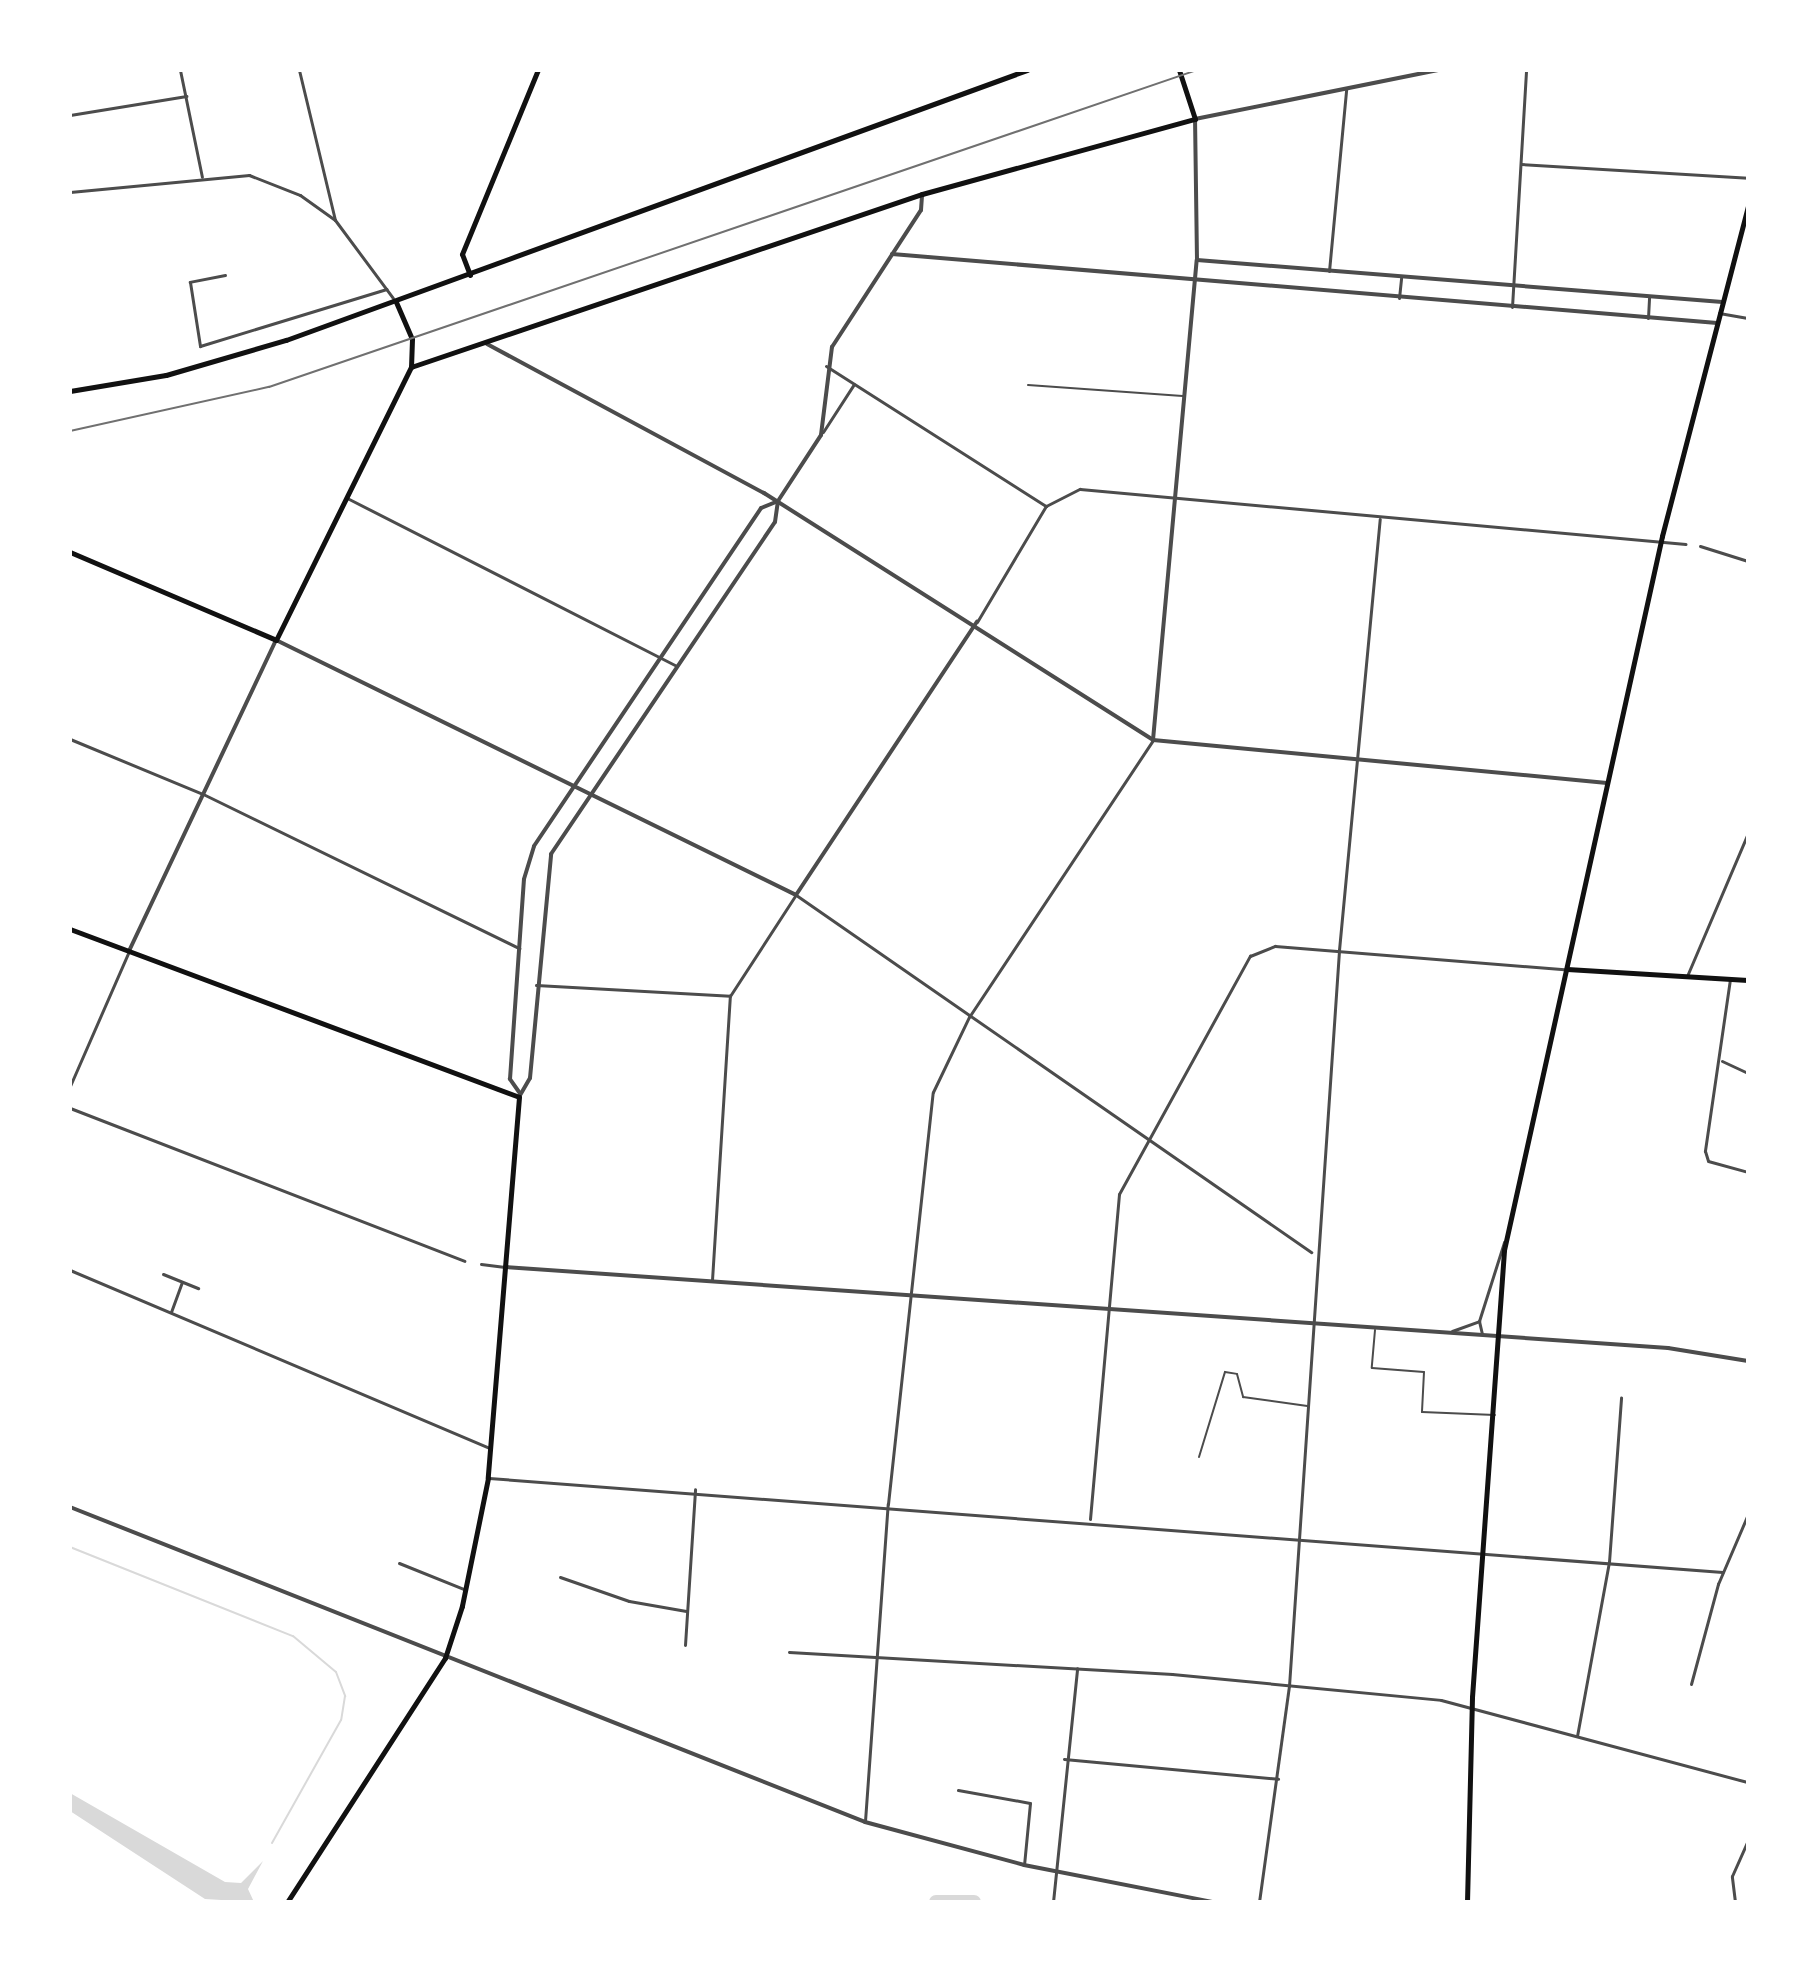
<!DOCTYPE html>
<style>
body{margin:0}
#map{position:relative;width:1818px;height:1972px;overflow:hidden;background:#fff;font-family:"Noto Sans",sans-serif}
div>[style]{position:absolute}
.water>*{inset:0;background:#d9d9d9}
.stream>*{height:2px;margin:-1px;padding:0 1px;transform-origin:1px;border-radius:1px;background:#d9d9d9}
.river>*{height:14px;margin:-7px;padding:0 7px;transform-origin:7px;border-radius:7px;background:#d9d9d9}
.service>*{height:2px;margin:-1px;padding:0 1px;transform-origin:1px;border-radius:1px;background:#4c4c4c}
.pedestrian>*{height:3px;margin:-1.5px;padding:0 1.5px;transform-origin:1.5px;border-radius:1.5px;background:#4c4c4c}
.minor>*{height:3px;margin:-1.5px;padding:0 1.5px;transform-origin:1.5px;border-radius:1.5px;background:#4c4c4c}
.tertiary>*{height:4px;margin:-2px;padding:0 2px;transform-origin:2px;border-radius:2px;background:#4c4c4c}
.secondary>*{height:5px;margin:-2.5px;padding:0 2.5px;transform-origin:2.5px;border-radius:2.5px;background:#111}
.primary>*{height:5px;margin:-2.5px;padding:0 2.5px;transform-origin:2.5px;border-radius:2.5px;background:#111}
.rail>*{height:2px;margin:-1px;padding:0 1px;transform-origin:1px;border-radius:1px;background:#707070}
span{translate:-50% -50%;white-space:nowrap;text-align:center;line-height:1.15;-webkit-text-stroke:8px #fff;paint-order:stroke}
.frame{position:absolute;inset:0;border:72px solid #fff;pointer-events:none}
</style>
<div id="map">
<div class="water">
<i style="clip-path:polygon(70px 1793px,225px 1882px,241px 1883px,263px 1861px,248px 1889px,254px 1902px,205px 1899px,70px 1811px)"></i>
</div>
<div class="stream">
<i style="left:70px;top:1547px;width:240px;rotate:21.8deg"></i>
<i style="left:293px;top:1636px;width:56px;rotate:39.9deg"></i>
<i style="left:336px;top:1672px;width:26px;rotate:69deg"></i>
<i style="left:345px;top:1696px;width:24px;rotate:99deg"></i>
<i style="left:341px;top:1720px;width:141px;rotate:119.3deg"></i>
</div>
<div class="river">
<i style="left:936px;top:1902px;width:38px"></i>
</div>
<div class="service">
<i style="left:1028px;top:385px;width:155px;rotate:4.1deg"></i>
<i style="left:1375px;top:1330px;width:38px;rotate:95deg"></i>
<i style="left:1372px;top:1368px;width:52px;rotate:4.4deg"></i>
<i style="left:1424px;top:1372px;width:40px;rotate:92.9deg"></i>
<i style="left:1422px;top:1412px;width:73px;rotate:2.4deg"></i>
<i style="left:1199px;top:1457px;width:89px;rotate:-73deg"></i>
<i style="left:1225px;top:1372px;width:12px;rotate:9deg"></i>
<i style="left:1237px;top:1374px;width:24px;rotate:75deg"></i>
<i style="left:1243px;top:1397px;width:65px;rotate:8deg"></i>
</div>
<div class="pedestrian">
<i style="left:796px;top:895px;width:627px;rotate:34.73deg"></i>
</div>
<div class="minor">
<i style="left:180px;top:70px;width:109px;rotate:78.4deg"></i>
<i style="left:299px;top:70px;width:154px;rotate:76.5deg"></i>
<i style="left:335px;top:220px;width:97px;rotate:53.4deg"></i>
<i style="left:70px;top:115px;width:118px;rotate:-9.3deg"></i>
<i style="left:1521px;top:164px;width:227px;rotate:3.5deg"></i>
<i style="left:70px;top:192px;width:180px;rotate:-5.4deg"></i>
<i style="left:249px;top:175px;width:55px;rotate:21.4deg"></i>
<i style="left:300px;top:195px;width:43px;rotate:35.5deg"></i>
<i style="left:1329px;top:271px;width:182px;rotate:-84.6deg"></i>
<i style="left:225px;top:275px;width:36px;rotate:169deg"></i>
<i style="left:190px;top:282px;width:65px;rotate:81.1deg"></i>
<i style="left:200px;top:346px;width:195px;rotate:-17deg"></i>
<i style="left:1399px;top:298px;width:20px;rotate:-84deg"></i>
<i style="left:1512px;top:307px;width:237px;rotate:-86.6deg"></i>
<i style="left:1719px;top:313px;width:29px;rotate:10deg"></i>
<i style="left:1648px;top:318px;width:21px;rotate:-87deg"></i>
<i style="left:826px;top:366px;width:261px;rotate:32.5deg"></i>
<i style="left:823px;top:432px;width:57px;rotate:-57.1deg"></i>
<i style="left:347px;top:498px;width:370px;rotate:27deg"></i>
<i style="left:1700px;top:546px;width:50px;rotate:17.4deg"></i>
<i style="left:977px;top:622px;width:135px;rotate:-59.3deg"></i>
<i style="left:1046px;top:506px;width:38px;rotate:-27deg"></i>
<i style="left:1080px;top:489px;width:608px;rotate:5.19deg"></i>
<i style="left:70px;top:739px;width:144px;rotate:22.5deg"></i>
<i style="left:203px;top:794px;width:352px;rotate:26deg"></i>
<i style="left:1687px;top:976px;width:155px;rotate:-66.9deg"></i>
<i style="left:1730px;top:979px;width:174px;rotate:98.3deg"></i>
<i style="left:1705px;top:1151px;width:10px;rotate:73deg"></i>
<i style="left:1708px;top:1161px;width:41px;rotate:15.4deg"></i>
<i style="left:536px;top:985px;width:194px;rotate:3.2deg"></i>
<i style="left:1722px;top:1061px;width:29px;rotate:25deg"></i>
<i style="left:70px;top:1086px;width:147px;rotate:-66.4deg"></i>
<i style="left:70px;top:1108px;width:423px;rotate:21.2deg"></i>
<i style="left:481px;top:1264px;width:24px;rotate:7deg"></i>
<i style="left:70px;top:1270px;width:456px;rotate:23deg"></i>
<i style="left:163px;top:1274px;width:38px;rotate:22deg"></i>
<i style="left:712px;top:1280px;width:285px;rotate:-86.4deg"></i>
<i style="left:730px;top:996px;width:119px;rotate:-57deg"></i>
<i style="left:171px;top:1312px;width:32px;rotate:-70deg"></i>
<i style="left:1452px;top:1331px;width:29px;rotate:-20deg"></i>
<i style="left:1482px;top:1334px;width:13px;rotate:-103deg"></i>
<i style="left:1479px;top:1321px;width:83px;rotate:-72.4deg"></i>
<i style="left:489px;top:1478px;width:1237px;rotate:4.36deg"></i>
<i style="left:1090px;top:1519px;width:326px;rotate:-84.9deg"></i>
<i style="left:1119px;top:1194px;width:272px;rotate:-61.2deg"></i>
<i style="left:1250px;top:956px;width:27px;rotate:-22deg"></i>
<i style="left:1275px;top:946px;width:290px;rotate:4.6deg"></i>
<i style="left:399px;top:1563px;width:72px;rotate:21.9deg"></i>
<i style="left:560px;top:1577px;width:73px;rotate:19.2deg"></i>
<i style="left:629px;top:1601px;width:58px;rotate:10deg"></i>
<i style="left:685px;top:1645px;width:156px;rotate:-86.3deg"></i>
<i style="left:789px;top:1652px;width:384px;rotate:3.3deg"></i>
<i style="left:1172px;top:1674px;width:270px;rotate:5.5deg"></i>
<i style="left:1441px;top:1700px;width:318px;rotate:15deg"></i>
<i style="left:1691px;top:1684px;width:104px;rotate:-74.9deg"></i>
<i style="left:1718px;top:1584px;width:76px;rotate:-66.8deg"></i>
<i style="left:1577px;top:1736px;width:177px;rotate:-79.6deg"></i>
<i style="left:1609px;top:1562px;width:165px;rotate:-85.8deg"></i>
<i style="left:1064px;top:1759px;width:215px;rotate:5.3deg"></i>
<i style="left:958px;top:1790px;width:73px;rotate:10.2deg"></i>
<i style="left:1030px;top:1803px;width:62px;rotate:95.5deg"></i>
<i style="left:865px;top:1821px;width:318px;rotate:-85.9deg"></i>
<i style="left:888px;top:1504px;width:414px;rotate:-83.8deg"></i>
<i style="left:933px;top:1092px;width:83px;rotate:-64.4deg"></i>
<i style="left:969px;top:1017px;width:333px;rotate:-56.4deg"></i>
<i style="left:1053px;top:1902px;width:235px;rotate:-84.1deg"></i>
<i style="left:1259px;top:1902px;width:218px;rotate:-82.1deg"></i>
<i style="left:1289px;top:1686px;width:738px;rotate:-86.11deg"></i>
<i style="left:1339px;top:950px;width:433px;rotate:-84.6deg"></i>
<i style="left:1735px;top:1902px;width:26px;rotate:-97deg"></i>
<i style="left:1732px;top:1876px;width:39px;rotate:-66deg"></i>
</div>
<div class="tertiary">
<i style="left:892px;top:254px;width:828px;rotate:4.78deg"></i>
<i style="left:1197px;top:260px;width:527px;rotate:4.57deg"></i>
<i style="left:487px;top:344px;width:315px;rotate:28.3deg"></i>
<i style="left:764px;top:493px;width:461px;rotate:32.4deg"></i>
<i style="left:1153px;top:740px;width:456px;rotate:5.4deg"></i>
<i style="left:1153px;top:740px;width:482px;rotate:-84.8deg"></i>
<i style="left:1197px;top:260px;width:141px;rotate:-90.8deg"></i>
<i style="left:1195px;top:119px;width:248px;rotate:-11.4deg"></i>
<i style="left:129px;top:951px;width:344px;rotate:-64.7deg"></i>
<i style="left:276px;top:640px;width:579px;rotate:26.12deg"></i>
<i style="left:796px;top:895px;width:328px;rotate:-56.5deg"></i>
<i style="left:519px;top:1092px;width:16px;rotate:-125deg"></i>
<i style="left:510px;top:1079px;width:200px;rotate:-86deg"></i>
<i style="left:524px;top:879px;width:34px;rotate:-73deg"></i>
<i style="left:534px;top:846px;width:407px;rotate:-56.1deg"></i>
<i style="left:761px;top:508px;width:18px;rotate:-22deg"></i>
<i style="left:519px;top:1097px;width:22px;rotate:-60deg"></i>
<i style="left:530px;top:1078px;width:225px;rotate:-84.6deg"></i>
<i style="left:551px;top:854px;width:400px;rotate:-56deg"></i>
<i style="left:775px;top:522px;width:21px;rotate:-82deg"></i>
<i style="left:778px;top:501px;width:79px;rotate:-56.9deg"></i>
<i style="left:821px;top:435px;width:89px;rotate:-82.9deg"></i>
<i style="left:832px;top:347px;width:163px;rotate:-57deg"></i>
<i style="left:921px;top:210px;width:16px;rotate:-86deg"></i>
<i style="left:505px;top:1267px;width:1166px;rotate:3.98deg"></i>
<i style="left:1668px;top:1348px;width:81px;rotate:9.2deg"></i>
<i style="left:70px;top:1507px;width:855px;rotate:21.61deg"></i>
<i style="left:865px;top:1822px;width:165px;rotate:15.1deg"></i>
<i style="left:1024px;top:1865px;width:193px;rotate:11.1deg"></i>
</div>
<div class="secondary">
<i style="left:470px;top:275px;width:22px;rotate:-111deg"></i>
<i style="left:462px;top:254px;width:199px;rotate:-67.6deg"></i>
<i style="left:396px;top:302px;width:40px;rotate:66.6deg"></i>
<i style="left:412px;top:339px;width:28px;rotate:92deg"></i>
<i style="left:70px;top:391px;width:97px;rotate:-9.5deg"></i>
<i style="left:166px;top:375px;width:125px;rotate:-16.3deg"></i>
<i style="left:286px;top:340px;width:789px;rotate:-20.02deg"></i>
<i style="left:70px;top:929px;width:479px;rotate:20.5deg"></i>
<i style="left:519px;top:1097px;width:382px;rotate:94.7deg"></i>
<i style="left:488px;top:1478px;width:131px;rotate:101.5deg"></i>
<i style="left:462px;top:1606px;width:55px;rotate:108.1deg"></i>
<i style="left:445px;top:1658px;width:291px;rotate:122.9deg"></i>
<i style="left:1567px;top:969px;width:181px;rotate:3.5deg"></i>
</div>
<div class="primary">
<i style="left:70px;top:552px;width:224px;rotate:23.1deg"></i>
<i style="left:276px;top:640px;width:305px;rotate:-63.7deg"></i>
<i style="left:411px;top:367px;width:539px;rotate:-18.7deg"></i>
<i style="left:922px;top:194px;width:283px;rotate:-15.4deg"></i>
<i style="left:1195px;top:119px;width:52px;rotate:-108.1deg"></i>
<i style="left:1467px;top:1902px;width:205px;rotate:-88.6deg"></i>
<i style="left:1472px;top:1697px;width:448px;rotate:-85.9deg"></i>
<i style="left:1504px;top:1250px;width:731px;rotate:-77.52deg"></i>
<i style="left:1662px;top:536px;width:341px;rotate:-75.4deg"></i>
</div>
<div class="rail">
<i style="left:70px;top:431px;width:204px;rotate:-12.5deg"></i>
<i style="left:269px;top:387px;width:981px;rotate:-18.86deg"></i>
</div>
<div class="frame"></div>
</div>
